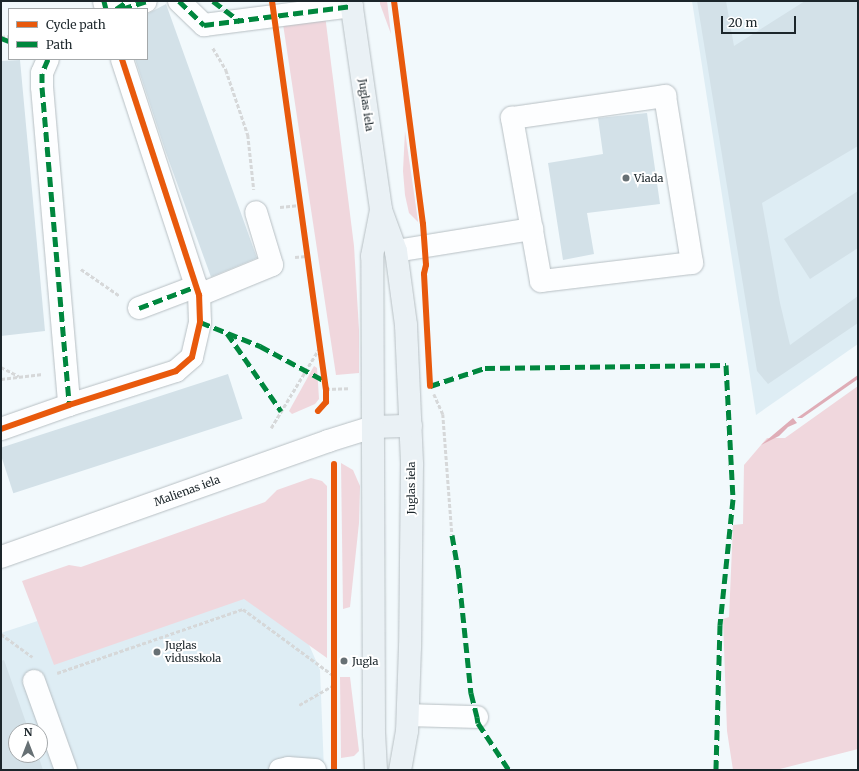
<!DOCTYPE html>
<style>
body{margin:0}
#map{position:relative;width:859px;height:771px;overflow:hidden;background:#f2f9fc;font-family:Merriweather,serif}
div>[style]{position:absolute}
.built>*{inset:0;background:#deedf4}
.green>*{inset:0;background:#f0d7dd}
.water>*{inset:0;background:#dfadb7}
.building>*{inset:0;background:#d3e1e8;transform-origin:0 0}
.path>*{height:2.5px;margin-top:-1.25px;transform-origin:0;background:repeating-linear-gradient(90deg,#d6d8d9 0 4px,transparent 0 6px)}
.roads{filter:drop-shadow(0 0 1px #b7bfc3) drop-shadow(0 0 1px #b7bfc3)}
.minor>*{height:22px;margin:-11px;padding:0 11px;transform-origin:11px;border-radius:11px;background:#fdfeff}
.major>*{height:22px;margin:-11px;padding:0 11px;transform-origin:11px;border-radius:11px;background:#eaf1f5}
.quiet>*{height:5px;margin-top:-2.5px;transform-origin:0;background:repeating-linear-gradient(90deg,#00873e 0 10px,transparent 0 15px)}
.cycleway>*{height:6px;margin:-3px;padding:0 3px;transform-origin:3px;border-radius:3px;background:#e8590c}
.dots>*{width:11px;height:11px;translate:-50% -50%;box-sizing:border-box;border:2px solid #fff;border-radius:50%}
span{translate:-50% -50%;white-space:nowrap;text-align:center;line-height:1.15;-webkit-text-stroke:4px #fff;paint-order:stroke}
.street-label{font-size:11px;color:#1c262b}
.poi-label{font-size:11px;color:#1c262b}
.left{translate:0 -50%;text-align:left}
.frame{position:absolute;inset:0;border:2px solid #1c262b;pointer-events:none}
.legend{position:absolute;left:8px;top:8px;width:140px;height:52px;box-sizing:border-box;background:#fff;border:1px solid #a4a8aa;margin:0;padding:5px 7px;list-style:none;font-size:12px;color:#1c262b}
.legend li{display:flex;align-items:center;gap:8px;height:20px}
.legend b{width:20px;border:1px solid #a4a8aa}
.north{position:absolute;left:8px;top:723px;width:40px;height:40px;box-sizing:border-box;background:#fff;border:1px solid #a4a8aa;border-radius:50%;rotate:0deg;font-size:11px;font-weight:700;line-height:16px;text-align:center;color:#1c262b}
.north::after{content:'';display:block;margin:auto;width:14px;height:18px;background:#677074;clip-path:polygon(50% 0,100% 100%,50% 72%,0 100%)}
.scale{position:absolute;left:721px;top:16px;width:75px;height:18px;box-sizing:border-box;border:2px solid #1c262b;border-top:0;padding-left:5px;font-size:12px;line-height:14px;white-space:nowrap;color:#1c262b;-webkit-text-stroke:3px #fff;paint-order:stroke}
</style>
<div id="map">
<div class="built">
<i style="clip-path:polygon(692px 1px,858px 1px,858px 344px,756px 415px)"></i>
<i style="clip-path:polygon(evenodd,266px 546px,320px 670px,324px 770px,1px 770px,1px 633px,266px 546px,16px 731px,40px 731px,40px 755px,16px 755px,16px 731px)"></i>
</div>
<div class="green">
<i style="clip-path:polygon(380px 1px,387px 1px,391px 34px,380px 4px)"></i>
<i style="clip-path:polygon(325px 15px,354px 246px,359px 330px,359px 373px,336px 375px,283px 24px)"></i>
<i style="clip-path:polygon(405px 131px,418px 221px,418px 222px,409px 213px,405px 195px,403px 171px)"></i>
<i style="clip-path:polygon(314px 366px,317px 368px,319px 399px,315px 404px,292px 414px,289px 411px)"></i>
<i style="clip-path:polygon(858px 386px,858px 749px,776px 770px,733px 770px,727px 731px,723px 619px,729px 617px,733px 525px,743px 524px,744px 465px,767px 438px,785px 438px)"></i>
<i style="clip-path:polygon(341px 463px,353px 470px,360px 486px,359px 523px,350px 607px,343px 609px)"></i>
<i style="clip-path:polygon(311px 478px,322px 481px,327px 486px,327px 658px,244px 599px,54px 665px,22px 581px,69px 565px,81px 567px,265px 502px,277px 490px)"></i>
<i style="clip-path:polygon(340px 677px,350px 677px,359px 751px,354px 756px,341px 758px)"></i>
</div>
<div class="water">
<i style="clip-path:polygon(858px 375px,858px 379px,802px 418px,797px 418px)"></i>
<i style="clip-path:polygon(793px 418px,797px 423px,788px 427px,779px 436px,761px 445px)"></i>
</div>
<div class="building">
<i style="clip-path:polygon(697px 1px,726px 1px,734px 46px,805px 1px,858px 1px,858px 146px,762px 203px,780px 303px,790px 345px,858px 296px,858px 323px,768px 384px,757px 371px)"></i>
<i style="clip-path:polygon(166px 4px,257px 258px,211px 277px,165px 150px,135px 59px,147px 59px,147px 14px)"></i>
<i style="clip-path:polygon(20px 60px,45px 331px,1px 336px,1px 61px)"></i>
<i style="clip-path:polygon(647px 113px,660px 204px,587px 213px,594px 254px,563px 260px,548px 163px,603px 154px,598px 118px)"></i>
<i style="clip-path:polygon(858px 191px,858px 248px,810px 279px,784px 239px)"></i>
<i style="left:228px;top:374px;width:47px;height:241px;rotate:72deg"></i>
<i style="clip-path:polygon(4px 660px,29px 731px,16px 731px,16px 755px,38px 755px,43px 770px,1px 770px,1px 661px)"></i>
</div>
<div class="path">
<i style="left:1px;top:37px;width:8px;rotate:-7deg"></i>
<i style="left:213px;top:48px;width:26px;rotate:59deg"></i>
<i style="left:226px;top:70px;width:69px;rotate:71.3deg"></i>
<i style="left:248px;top:135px;width:55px;rotate:83.8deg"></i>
<i style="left:280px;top:207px;width:20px;rotate:-6deg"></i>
<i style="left:295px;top:257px;width:12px;rotate:-5deg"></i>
<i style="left:81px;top:269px;width:47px;rotate:34.7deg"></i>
<i style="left:1px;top:367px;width:20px;rotate:27deg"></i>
<i style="left:1px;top:379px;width:42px;rotate:-6.8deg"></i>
<i style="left:326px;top:389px;width:23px;rotate:-2deg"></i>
<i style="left:434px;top:394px;width:22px;rotate:66deg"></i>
<i style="left:443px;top:414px;width:121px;rotate:85.7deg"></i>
<i style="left:271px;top:428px;width:95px;rotate:-58.8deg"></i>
<i style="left:1px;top:634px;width:39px;rotate:36deg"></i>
<i style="left:57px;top:673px;width:197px;rotate:-19deg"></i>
<i style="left:243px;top:609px;width:112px;rotate:36.3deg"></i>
<i style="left:299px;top:705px;width:39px;rotate:-30deg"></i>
</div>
<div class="roads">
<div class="minor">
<i style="left:104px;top:1px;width:8px;rotate:76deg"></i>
<i style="left:179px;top:1px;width:35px;rotate:44deg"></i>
<i style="left:204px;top:25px;width:149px;rotate:-7.3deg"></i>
<i style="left:122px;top:9px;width:25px;rotate:-18deg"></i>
<i style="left:48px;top:59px;width:15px;rotate:113deg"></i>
<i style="left:42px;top:73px;width:14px;rotate:90deg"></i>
<i style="left:42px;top:87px;width:319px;rotate:85.1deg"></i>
<i style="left:665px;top:96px;width:169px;rotate:80.8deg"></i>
<i style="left:692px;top:263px;width:152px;rotate:173.2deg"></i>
<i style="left:541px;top:281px;width:166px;rotate:-100.1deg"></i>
<i style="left:512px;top:118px;width:155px;rotate:-8.2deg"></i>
<i style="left:396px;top:251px;width:138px;rotate:-9.2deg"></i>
<i style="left:199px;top:295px;width:79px;rotate:-22.3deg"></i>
<i style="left:272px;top:265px;width:55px;rotate:-106.8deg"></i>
<i style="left:139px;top:308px;width:62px;rotate:-20.8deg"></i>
<i style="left:1px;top:429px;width:72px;rotate:-19.4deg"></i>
<i style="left:69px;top:405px;width:112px;rotate:-17.6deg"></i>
<i style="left:176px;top:371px;width:21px;rotate:-41deg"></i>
<i style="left:192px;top:357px;width:36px;rotate:-77deg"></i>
<i style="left:200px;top:322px;width:27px;rotate:-92deg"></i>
<i style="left:199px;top:295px;width:248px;rotate:-108.1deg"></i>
<i style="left:1px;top:557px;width:347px;rotate:-19.5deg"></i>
<i style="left:328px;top:441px;width:47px;rotate:-17.3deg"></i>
<i style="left:34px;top:681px;width:95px;rotate:70.2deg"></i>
<i style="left:408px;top:715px;width:69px;rotate:1.7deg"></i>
<i style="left:280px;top:770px;width:8px;rotate:-14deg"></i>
<i style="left:288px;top:768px;width:27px;rotate:4deg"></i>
</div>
<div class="major">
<i style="left:351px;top:1px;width:211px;rotate:81.8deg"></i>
<i style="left:381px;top:210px;width:44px;rotate:69.9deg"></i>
<i style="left:396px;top:251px;width:75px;rotate:82.3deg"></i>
<i style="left:406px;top:325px;width:140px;rotate:87.5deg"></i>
<i style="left:412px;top:465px;width:182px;rotate:90.6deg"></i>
<i style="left:410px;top:647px;width:84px;rotate:92deg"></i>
<i style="left:407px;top:731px;width:40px;rotate:100deg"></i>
<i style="left:373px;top:427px;width:38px;rotate:-2deg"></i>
<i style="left:376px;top:770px;width:35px;rotate:-93deg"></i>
<i style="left:374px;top:735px;width:479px;rotate:-90.2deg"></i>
<i style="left:372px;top:256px;width:47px;rotate:-78.9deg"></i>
</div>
</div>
<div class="quiet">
<i style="left:104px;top:1px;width:8px;rotate:76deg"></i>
<i style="left:179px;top:1px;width:35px;rotate:44deg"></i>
<i style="left:204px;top:25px;width:149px;rotate:-7.3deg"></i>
<i style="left:213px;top:1px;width:34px;rotate:37deg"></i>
<i style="left:116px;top:9px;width:14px;rotate:-34deg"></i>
<i style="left:122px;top:9px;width:25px;rotate:-18deg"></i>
<i style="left:1px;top:38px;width:9px;rotate:21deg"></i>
<i style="left:48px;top:59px;width:15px;rotate:113deg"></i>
<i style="left:42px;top:73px;width:14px;rotate:90deg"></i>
<i style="left:42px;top:87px;width:319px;rotate:85.1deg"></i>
<i style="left:139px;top:308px;width:62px;rotate:-20.8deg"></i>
<i style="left:200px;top:322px;width:65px;rotate:21.8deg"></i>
<i style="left:260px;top:346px;width:74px;rotate:28.3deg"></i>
<i style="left:227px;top:333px;width:95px;rotate:55.3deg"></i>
<i style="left:430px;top:386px;width:58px;rotate:-18.1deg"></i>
<i style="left:485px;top:368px;width:241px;rotate:-0.7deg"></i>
<i style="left:726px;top:365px;width:134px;rotate:87deg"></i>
<i style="left:733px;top:499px;width:127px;rotate:95.9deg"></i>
<i style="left:720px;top:625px;width:145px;rotate:91.6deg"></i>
<i style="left:452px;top:535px;width:34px;rotate:80deg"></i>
<i style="left:458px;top:568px;width:126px;rotate:84.1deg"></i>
<i style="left:471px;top:693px;width:25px;rotate:76deg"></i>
<i style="left:477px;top:717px;width:6px;rotate:81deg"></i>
<i style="left:478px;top:723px;width:56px;rotate:56.6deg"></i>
</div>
<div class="cycleway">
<i style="left:272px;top:1px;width:392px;rotate:82.1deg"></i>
<i style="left:326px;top:389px;width:13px;rotate:90deg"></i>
<i style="left:326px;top:402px;width:12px;rotate:132deg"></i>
<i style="left:394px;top:1px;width:225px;rotate:82.6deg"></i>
<i style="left:423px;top:224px;width:41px;rotate:85.8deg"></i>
<i style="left:426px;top:265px;width:9px;rotate:103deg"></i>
<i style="left:424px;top:274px;width:112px;rotate:86.9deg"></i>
<i style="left:1px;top:429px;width:72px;rotate:-19.4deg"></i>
<i style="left:69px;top:405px;width:112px;rotate:-17.6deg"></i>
<i style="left:176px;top:371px;width:21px;rotate:-41deg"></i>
<i style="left:192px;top:357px;width:36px;rotate:-77deg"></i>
<i style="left:200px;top:322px;width:27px;rotate:-92deg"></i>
<i style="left:199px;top:295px;width:248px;rotate:-108.1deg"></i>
<i style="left:334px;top:770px;width:306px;rotate:-90deg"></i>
</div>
<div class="dots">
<i style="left:626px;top:178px;background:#677074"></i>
<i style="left:157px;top:652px;background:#677074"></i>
<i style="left:344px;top:661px;background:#677074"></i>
</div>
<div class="street-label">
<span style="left:366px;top:105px;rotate:82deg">Juglas iela</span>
<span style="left:411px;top:488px;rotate:-90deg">Juglas iela</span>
<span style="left:187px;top:491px;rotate:-20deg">Malienas iela</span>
</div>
<div class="poi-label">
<span class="left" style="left:634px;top:178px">Viada</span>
<span class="left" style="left:165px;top:652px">Juglas<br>vidusskola</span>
<span class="left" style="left:352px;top:661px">Jugla</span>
</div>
<div class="frame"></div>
<ul class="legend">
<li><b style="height:5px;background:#e8590c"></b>Cycle path</li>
<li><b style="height:5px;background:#00873e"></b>Path</li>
</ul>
<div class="north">N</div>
<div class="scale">20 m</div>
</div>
